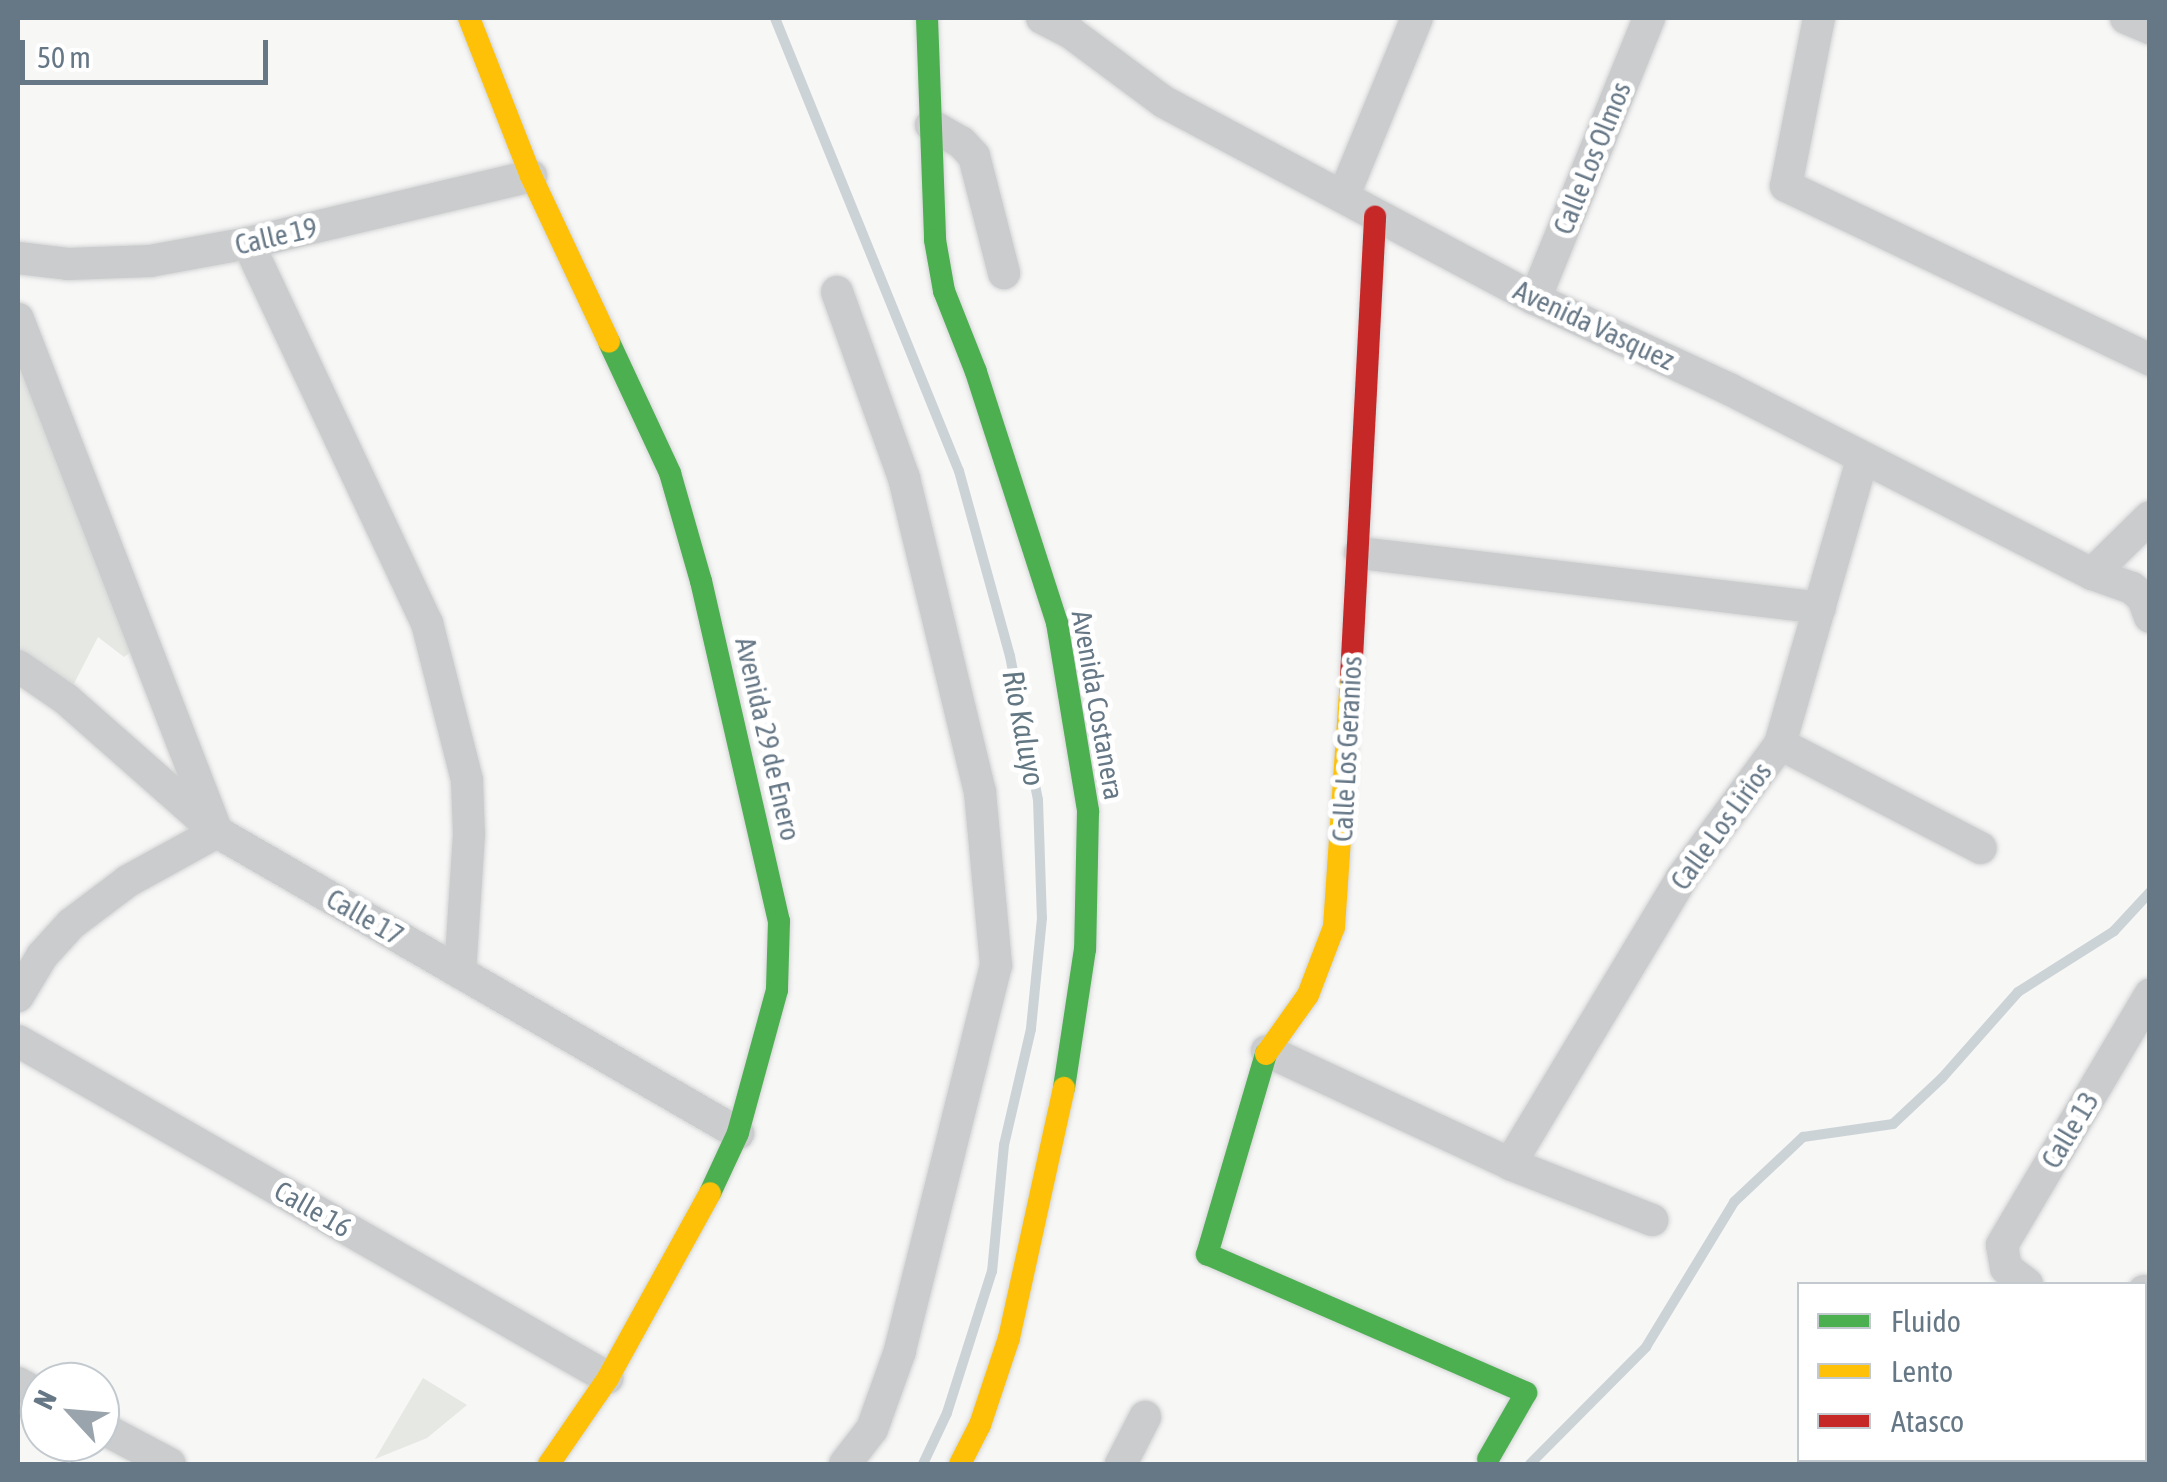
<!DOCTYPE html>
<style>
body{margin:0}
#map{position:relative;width:2167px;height:1482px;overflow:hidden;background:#f7f7f6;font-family:"Asap Condensed",sans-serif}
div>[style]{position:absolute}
.green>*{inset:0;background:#e5e8e3}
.stream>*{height:10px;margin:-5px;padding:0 5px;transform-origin:5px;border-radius:5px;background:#ccd3d6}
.roads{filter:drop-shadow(0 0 2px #d3d4d5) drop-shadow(0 0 2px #d3d4d5)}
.street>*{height:32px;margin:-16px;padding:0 16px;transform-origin:16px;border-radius:16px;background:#cbcccd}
.fast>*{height:22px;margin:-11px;padding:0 11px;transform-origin:11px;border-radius:11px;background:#4caf50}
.slow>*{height:22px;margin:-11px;padding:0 11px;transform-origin:11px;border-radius:11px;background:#ffc107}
.jam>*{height:22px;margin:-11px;padding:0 11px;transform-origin:11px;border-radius:11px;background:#c62828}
span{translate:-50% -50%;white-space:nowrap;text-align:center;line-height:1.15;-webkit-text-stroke:10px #fff;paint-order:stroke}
.street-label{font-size:28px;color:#667786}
.water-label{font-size:30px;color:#627782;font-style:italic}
.frame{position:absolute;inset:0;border:20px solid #667786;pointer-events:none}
.legend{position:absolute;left:1797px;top:1282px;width:350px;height:180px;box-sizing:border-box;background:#fff;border:2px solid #c2c9cf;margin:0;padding:12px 18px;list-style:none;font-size:30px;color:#667786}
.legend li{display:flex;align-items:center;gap:20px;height:50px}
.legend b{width:50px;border:2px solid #c2c9cf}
.north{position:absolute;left:20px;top:1362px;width:100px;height:100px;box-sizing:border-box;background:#fff;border:2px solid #c2c9cf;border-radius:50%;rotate:296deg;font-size:28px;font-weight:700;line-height:40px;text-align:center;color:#667786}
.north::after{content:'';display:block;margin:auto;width:35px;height:45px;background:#99a4ad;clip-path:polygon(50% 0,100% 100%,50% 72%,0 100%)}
.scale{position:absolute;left:20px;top:40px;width:248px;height:45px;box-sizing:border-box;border:5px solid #667786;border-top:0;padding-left:12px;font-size:30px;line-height:35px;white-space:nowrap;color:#667786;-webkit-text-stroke:8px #fff;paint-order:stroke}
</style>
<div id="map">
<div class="green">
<i style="clip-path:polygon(18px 358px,140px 645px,124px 657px,98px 637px,66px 699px,18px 666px)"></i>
<i style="clip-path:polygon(423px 1378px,467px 1405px,427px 1438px,375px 1459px)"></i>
</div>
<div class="stream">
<i style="left:775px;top:18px;width:489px;rotate:67.9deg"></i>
<i style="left:959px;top:471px;width:192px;rotate:74.6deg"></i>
<i style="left:1010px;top:656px;width:147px;rotate:79deg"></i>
<i style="left:1038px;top:800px;width:118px;rotate:88.1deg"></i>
<i style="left:1042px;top:918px;width:112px;rotate:95.7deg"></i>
<i style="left:1031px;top:1029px;width:119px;rotate:103.1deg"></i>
<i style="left:1004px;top:1145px;width:127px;rotate:95.4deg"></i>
<i style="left:992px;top:1271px;width:149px;rotate:107.6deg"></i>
<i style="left:947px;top:1413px;width:56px;rotate:115.2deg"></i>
<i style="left:1530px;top:1464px;width:165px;rotate:-45.2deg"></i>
<i style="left:1646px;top:1347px;width:170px;rotate:-58.7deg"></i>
<i style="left:1734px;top:1202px;width:95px;rotate:-43.3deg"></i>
<i style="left:1803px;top:1137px;width:91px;rotate:-8.2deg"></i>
<i style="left:1893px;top:1124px;width:67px;rotate:-43.2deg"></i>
<i style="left:1942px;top:1078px;width:115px;rotate:-48.5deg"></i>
<i style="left:2018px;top:992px;width:114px;rotate:-32.4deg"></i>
<i style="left:2114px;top:931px;width:53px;rotate:-47.3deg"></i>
</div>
<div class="roads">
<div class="street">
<i style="left:1042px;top:18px;width:33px;rotate:27deg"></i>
<i style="left:1071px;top:33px;width:116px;rotate:36.6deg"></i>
<i style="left:1164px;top:102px;width:420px;rotate:28deg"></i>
<i style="left:1535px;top:299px;width:214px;rotate:24.9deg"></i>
<i style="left:1729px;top:389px;width:407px;rotate:27deg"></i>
<i style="left:2092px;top:574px;width:42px;rotate:19.3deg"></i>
<i style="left:2132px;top:588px;width:15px;rotate:42deg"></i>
<i style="left:2143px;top:598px;width:20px;rotate:70deg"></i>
<i style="left:1819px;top:18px;width:171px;rotate:101.1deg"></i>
<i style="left:1786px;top:186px;width:403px;rotate:25.5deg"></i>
<i style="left:2126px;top:18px;width:26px;rotate:23deg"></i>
<i style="left:931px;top:125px;width:34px;rotate:30deg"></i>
<i style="left:961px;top:142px;width:19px;rotate:47deg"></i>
<i style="left:974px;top:156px;width:121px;rotate:75.6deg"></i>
<i style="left:1344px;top:195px;width:191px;rotate:-67.6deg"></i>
<i style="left:248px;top:243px;width:420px;rotate:64.8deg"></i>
<i style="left:427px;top:623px;width:162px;rotate:75.7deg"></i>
<i style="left:467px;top:780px;width:54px;rotate:87.9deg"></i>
<i style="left:469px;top:834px;width:139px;rotate:93.7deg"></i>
<i style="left:18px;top:258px;width:50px;rotate:6.8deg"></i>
<i style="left:68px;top:264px;width:82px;rotate:-2.1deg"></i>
<i style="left:150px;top:261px;width:100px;rotate:-10.4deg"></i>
<i style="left:248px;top:243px;width:291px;rotate:-13.3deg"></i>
<i style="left:837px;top:292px;width:198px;rotate:70.2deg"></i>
<i style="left:904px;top:478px;width:323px;rotate:76.4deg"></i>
<i style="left:980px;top:792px;width:174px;rotate:84.7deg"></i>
<i style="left:996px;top:965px;width:398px;rotate:104deg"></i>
<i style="left:900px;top:1351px;width:83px;rotate:109.7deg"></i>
<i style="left:872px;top:1429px;width:44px;rotate:127.6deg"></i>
<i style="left:1535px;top:299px;width:303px;rotate:-67.9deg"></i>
<i style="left:18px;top:319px;width:550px;rotate:68.8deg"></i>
<i style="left:217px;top:832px;width:102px;rotate:151.2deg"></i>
<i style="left:128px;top:881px;width:71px;rotate:143deg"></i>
<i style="left:71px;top:924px;width:43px;rotate:132.2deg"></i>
<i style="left:42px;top:956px;width:47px;rotate:121deg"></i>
<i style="left:1360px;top:553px;width:463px;rotate:6.8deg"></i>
<i style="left:2092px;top:574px;width:81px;rotate:-44.5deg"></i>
<i style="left:18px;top:666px;width:58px;rotate:34.5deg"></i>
<i style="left:66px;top:699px;width:201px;rotate:41.4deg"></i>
<i style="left:217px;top:832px;width:602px;rotate:30.02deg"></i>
<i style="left:1780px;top:744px;width:226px;rotate:27.4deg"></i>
<i style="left:18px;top:1041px;width:679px;rotate:29.73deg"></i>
<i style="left:1267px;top:1051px;width:268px;rotate:24.9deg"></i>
<i style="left:1510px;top:1164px;width:153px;rotate:21.5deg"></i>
<i style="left:1510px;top:1164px;width:332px;rotate:-59deg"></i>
<i style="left:1681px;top:879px;width:167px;rotate:-53.7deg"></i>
<i style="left:1780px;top:744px;width:297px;rotate:-73.9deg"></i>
<i style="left:2027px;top:1284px;width:26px;rotate:-143deg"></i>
<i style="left:2006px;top:1268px;width:23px;rotate:-100deg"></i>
<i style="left:2002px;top:1245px;width:291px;rotate:-59.4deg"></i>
<i style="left:2144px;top:1291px;width:6px;rotate:9deg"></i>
<i style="left:18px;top:1383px;width:25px;rotate:29deg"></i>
<i style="left:100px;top:1427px;width:79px;rotate:27.9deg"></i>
<i style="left:1978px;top:1460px;width:6px;rotate:39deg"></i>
<i style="left:1121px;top:1464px;width:53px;rotate:-62.9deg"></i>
</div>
<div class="fast">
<i style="left:927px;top:18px;width:222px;rotate:87.9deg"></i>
<i style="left:935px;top:240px;width:52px;rotate:80deg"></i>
<i style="left:944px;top:291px;width:87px;rotate:68.4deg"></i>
<i style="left:976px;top:372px;width:264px;rotate:72.1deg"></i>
<i style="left:1057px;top:623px;width:191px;rotate:80.6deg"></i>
<i style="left:1088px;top:811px;width:138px;rotate:91.2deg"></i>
<i style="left:1085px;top:949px;width:141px;rotate:98.6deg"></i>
<i style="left:609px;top:342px;width:145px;rotate:65deg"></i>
<i style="left:670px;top:473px;width:112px;rotate:74deg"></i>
<i style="left:701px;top:581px;width:349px;rotate:77.1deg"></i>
<i style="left:779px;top:921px;width:69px;rotate:91.7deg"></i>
<i style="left:777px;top:990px;width:148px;rotate:105.3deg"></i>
<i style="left:738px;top:1133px;width:66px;rotate:115deg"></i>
<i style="left:1266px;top:1054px;width:209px;rotate:106.4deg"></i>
<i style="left:1207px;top:1254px;width:348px;rotate:23.5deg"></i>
<i style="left:1526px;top:1393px;width:76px;rotate:119.9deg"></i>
</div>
<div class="slow">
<i style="left:469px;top:18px;width:170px;rotate:68.6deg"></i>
<i style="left:531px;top:176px;width:183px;rotate:64.8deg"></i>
<i style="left:1266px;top:1054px;width:72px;rotate:-54.6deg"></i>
<i style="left:1308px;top:995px;width:73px;rotate:-69.1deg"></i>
<i style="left:1334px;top:927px;width:251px;rotate:-86.1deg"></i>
<i style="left:549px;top:1464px;width:104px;rotate:-55.5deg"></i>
<i style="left:608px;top:1378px;width:211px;rotate:-61.1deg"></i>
<i style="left:960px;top:1464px;width:44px;rotate:-62.9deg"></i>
<i style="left:980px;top:1425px;width:92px;rotate:-71.6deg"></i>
<i style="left:1009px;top:1338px;width:256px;rotate:-77.6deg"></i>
</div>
<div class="jam">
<i style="left:1351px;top:677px;width:461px;rotate:-87deg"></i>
</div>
</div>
<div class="street-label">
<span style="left:1592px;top:158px;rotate:-68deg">Calle Los Olmos</span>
<span style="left:276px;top:236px;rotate:-13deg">Calle 19</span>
<span style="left:1594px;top:325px;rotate:25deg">Avenida Vasquez</span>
<span style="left:1098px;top:705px;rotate:80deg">Avenida Costanera</span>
<span style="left:768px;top:739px;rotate:77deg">Avenida 29 de Enero</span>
<span style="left:1347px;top:749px;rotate:-87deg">Calle Los Geranios</span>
<span style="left:1721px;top:826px;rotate:-54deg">Calle Los Lirios</span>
<span style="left:365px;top:917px;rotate:30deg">Calle 17</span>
<span style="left:2070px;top:1130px;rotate:-59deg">Calle 13</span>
<span style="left:313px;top:1209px;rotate:30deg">Calle 16</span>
</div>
<div class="water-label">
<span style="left:1024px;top:728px;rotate:79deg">Rio Kaluyo</span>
</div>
<div class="frame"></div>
<ul class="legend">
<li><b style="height:12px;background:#4caf50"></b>Fluido</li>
<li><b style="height:12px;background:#ffc107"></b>Lento</li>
<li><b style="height:12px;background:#c62828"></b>Atasco</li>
</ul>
<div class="north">N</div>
<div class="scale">50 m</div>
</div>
